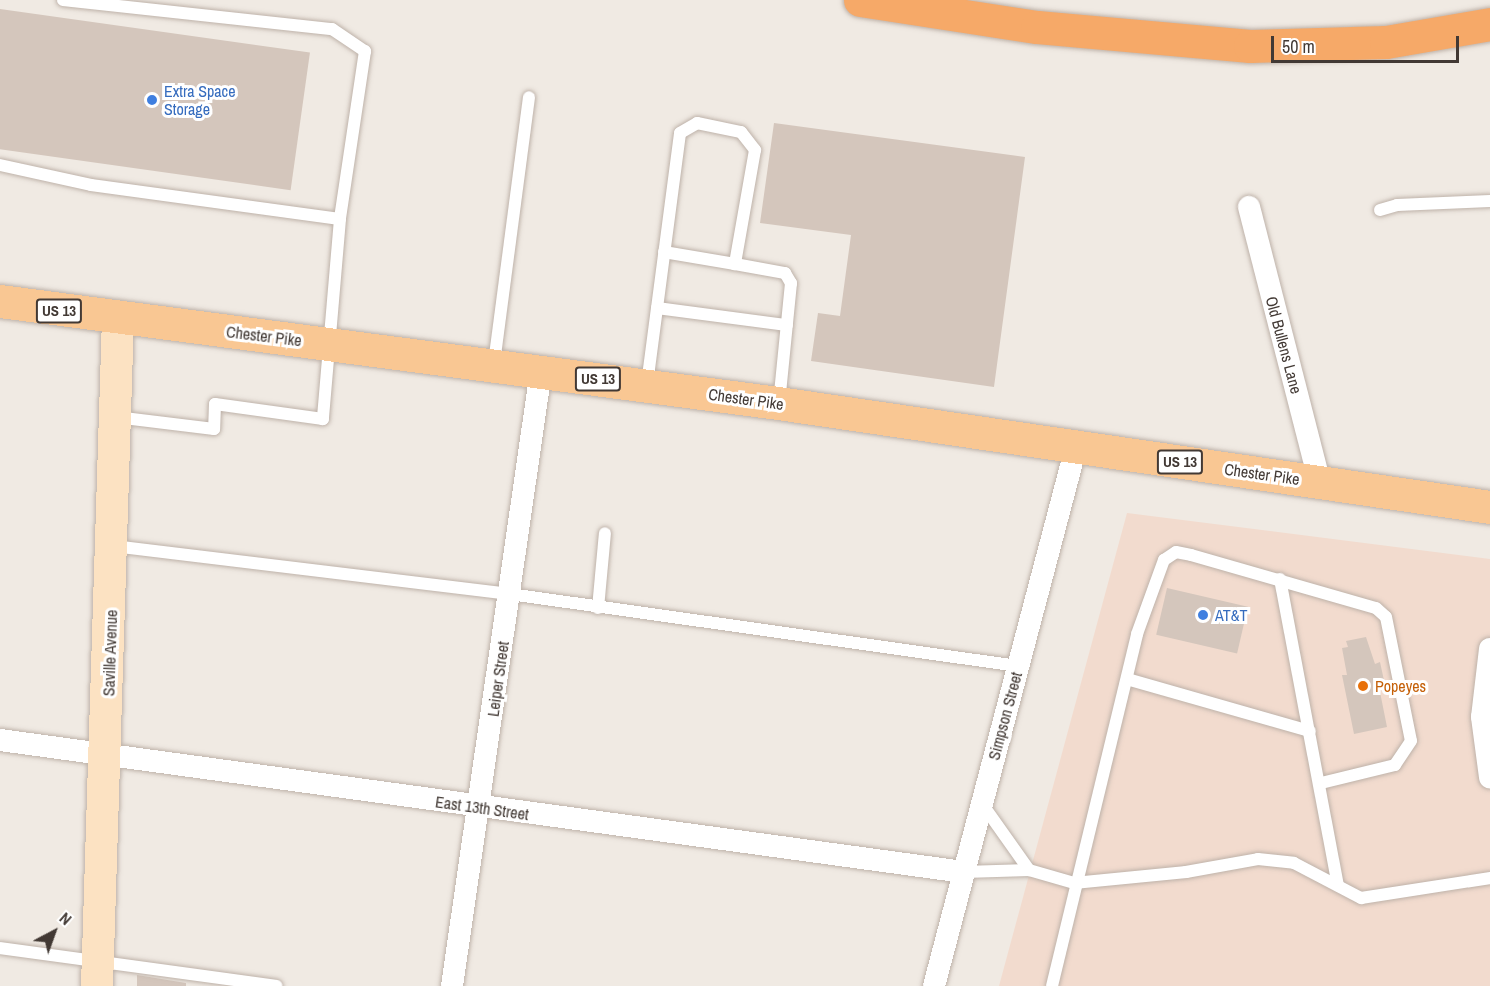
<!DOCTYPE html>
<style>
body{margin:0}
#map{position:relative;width:1490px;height:986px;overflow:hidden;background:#f0eae3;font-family:"Archivo Narrow",sans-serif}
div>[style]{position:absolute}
.commercial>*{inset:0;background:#f2dbce}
.building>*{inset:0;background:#d4c6bc;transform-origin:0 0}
.roads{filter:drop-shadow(0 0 2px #beb2a9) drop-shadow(0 0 2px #beb2a9)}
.lane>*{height:12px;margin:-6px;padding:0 6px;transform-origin:6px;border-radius:6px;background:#fff}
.street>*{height:22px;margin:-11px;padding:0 11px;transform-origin:11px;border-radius:11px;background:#fff}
.secondary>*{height:32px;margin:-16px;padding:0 16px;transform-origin:16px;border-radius:16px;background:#fce2c2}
.primary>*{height:33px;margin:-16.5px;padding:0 16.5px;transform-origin:16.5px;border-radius:16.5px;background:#f9c793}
.highway>*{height:33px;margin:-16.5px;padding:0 16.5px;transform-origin:16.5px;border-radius:16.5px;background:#f6a968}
.dots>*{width:16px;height:16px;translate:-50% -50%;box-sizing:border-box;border:3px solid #fff;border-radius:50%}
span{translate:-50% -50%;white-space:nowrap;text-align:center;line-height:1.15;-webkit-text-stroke:6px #fff;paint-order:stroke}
.shield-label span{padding:2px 4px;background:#fff;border:2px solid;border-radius:4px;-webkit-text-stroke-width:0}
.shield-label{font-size:15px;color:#423934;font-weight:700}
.shop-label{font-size:16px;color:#366cbe}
.left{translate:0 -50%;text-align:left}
.street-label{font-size:16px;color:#423934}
.food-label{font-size:16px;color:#c56008}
.north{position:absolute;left:24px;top:902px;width:60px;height:60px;-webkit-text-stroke:4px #fff;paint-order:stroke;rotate:41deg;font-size:16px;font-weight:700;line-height:24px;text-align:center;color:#423934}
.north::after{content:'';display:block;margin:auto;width:21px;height:27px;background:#423934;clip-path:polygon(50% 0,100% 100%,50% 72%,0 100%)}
.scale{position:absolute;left:1271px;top:36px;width:188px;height:27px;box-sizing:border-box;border:3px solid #423934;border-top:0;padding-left:8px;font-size:18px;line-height:21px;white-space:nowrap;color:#423934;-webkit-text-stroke:4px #fff;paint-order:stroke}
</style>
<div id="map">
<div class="commercial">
<i style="clip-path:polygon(1127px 513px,1490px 559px,1490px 986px,999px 986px)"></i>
</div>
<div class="building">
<i style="left:0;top:9px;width:313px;height:139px;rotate:8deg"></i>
<i style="clip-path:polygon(774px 123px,1025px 157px,994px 387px,811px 361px,818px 313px,840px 316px,851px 235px,760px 223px)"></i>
<i style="left:1167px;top:588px;width:83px;height:48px;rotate:13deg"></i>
<i style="clip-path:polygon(1366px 637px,1375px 664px,1380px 662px,1385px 685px,1379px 687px,1387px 727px,1354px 734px,1342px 675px,1347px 675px,1342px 648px,1348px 647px,1346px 641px)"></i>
<i style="clip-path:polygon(137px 975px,186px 983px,186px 986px,137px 986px)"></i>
</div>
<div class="roads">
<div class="lane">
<i style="left:63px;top:0;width:271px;rotate:6.2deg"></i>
<i style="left:332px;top:29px;width:40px;rotate:34deg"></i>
<i style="left:365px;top:51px;width:170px;rotate:98.5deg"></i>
<i style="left:340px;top:219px;width:201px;rotate:94.9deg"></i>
<i style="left:323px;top:419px;width:109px;rotate:-172.1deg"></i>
<i style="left:215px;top:404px;width:25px;rotate:92deg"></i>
<i style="left:214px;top:429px;width:99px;rotate:-173deg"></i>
<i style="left:0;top:165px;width:93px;rotate:12.4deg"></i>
<i style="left:91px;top:185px;width:251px;rotate:7.8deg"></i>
<i style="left:1380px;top:210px;width:18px;rotate:-16deg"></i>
<i style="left:1397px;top:205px;width:93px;rotate:-2.5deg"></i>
<i style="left:664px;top:252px;width:72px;rotate:9.6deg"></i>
<i style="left:657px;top:308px;width:131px;rotate:7.5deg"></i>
<i style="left:494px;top:363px;width:268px;rotate:-82.5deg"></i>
<i style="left:647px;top:384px;width:253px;rotate:-82.5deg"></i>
<i style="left:680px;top:133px;width:20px;rotate:-30deg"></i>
<i style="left:697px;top:123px;width:45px;rotate:11.6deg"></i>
<i style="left:741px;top:132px;width:23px;rotate:52deg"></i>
<i style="left:755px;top:150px;width:116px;rotate:100deg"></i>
<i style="left:735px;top:264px;width:51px;rotate:10.2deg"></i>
<i style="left:785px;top:273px;width:12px;rotate:59deg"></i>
<i style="left:791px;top:283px;width:121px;rotate:95.7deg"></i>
<i style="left:113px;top:546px;width:400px;rotate:6.9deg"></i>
<i style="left:510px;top:594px;width:513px;rotate:8.07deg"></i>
<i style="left:1280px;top:579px;width:311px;rotate:79.3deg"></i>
<i style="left:598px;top:608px;width:75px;rotate:-84.7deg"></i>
<i style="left:1127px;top:679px;width:190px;rotate:15.9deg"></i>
<i style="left:983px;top:805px;width:80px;rotate:54.7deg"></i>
<i style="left:964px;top:872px;width:65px;rotate:-1.8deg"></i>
<i style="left:1029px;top:870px;width:47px;rotate:16.1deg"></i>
<i style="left:1074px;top:883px;width:113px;rotate:-5.6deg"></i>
<i style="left:1186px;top:872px;width:73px;rotate:-10.2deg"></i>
<i style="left:1258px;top:859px;width:36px;rotate:6deg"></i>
<i style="left:1294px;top:863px;width:76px;rotate:27.6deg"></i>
<i style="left:1361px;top:898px;width:131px;rotate:-8.8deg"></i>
<i style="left:0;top:948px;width:279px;rotate:7.8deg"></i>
<i style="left:1052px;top:986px;width:362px;rotate:-76.4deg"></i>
<i style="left:1137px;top:634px;width:79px;rotate:-70deg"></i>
<i style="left:1164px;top:560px;width:14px;rotate:-34deg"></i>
<i style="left:1176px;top:552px;width:15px;rotate:11deg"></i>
<i style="left:1191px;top:555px;width:192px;rotate:16deg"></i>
<i style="left:1376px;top:608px;width:13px;rotate:42deg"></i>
<i style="left:1386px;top:617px;width:126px;rotate:78.6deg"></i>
<i style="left:1411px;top:741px;width:29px;rotate:124deg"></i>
<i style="left:1395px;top:765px;width:76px;rotate:166.3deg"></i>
</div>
<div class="street">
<i style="left:1249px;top:207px;width:285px;rotate:75.6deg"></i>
<i style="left:1490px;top:649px;width:68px;rotate:96.7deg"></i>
<i style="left:1482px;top:717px;width:61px;rotate:82.4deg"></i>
<i style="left:0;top:740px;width:973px;rotate:7.8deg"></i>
<i style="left:452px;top:986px;width:621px;rotate:-81.77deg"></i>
<i style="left:934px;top:986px;width:557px;rotate:-75.24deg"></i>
</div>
<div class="secondary">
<i style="left:97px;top:986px;width:667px;rotate:-88.2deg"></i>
</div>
<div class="primary">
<i style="left:0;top:301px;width:785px;rotate:7.47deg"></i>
<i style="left:778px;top:403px;width:720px;rotate:8.31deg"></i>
</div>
<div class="highway">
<i style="left:860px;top:0;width:179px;rotate:8.7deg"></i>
<i style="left:1037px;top:27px;width:214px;rotate:5.1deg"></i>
<i style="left:1250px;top:46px;width:136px;rotate:-1.7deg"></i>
<i style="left:1386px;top:42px;width:106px;rotate:-9.8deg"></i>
</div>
</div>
<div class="dots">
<i style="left:152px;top:100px;background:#3f7fe0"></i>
<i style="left:1203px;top:615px;background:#3f7fe0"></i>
<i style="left:1363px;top:686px;background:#e8710a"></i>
</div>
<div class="shield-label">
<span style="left:59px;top:311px">US 13</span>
<span style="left:598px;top:379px">US 13</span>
<span style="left:1180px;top:462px">US 13</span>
</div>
<div class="shop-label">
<span class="left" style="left:164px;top:100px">Extra Space<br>Storage</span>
<span class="left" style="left:1215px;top:615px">AT&amp;T</span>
</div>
<div class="street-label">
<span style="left:264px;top:336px;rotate:7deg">Chester Pike</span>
<span style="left:1284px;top:345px;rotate:75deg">Old Bullens Lane</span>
<span style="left:746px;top:399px;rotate:8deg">Chester Pike</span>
<span style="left:1262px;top:474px;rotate:8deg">Chester Pike</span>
<span style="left:110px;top:653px;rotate:-88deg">Saville Avenue</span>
<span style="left:498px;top:679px;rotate:-82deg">Leiper Street</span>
<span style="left:1005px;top:716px;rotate:-75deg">Simpson Street</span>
<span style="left:482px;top:808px;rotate:8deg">East 13th Street</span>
</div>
<div class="food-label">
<span class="left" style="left:1375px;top:686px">Popeyes</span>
</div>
<div class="north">N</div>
<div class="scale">50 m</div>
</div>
